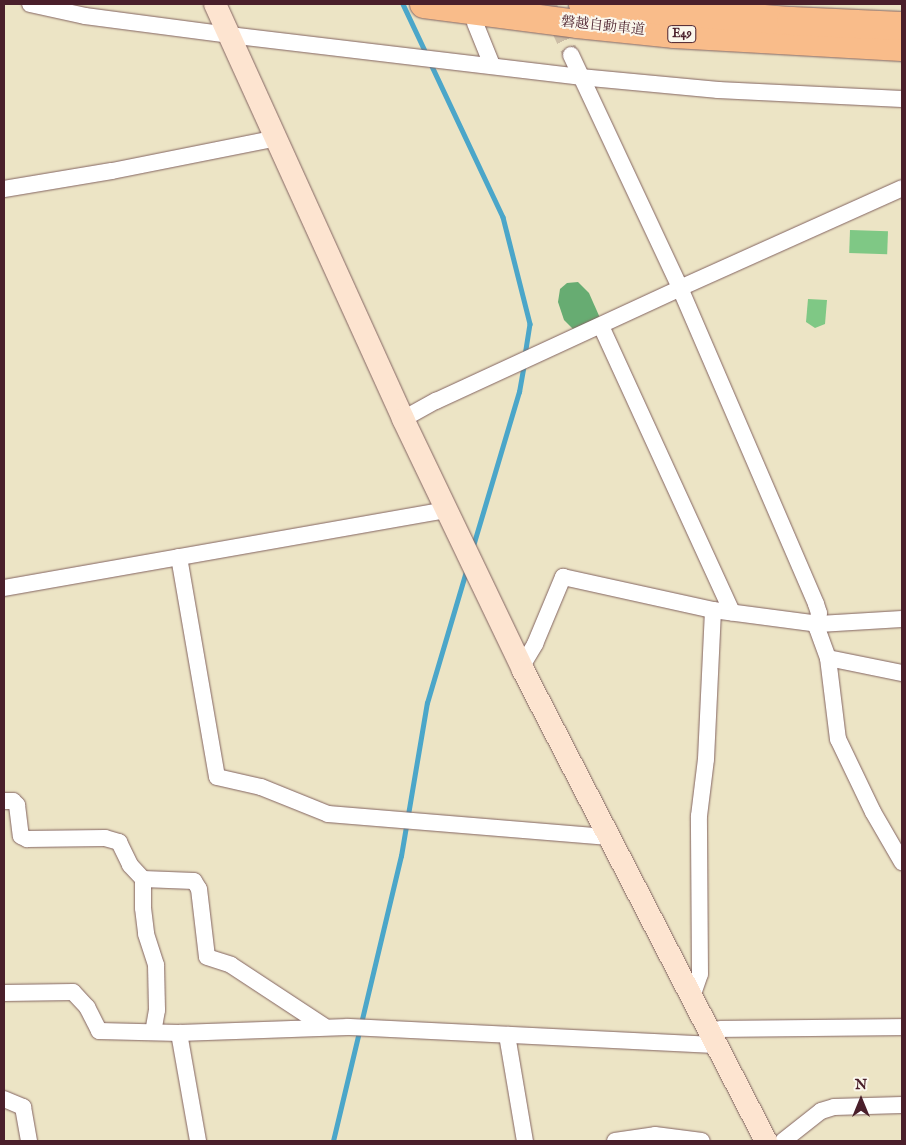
<!DOCTYPE html>
<meta charset="utf-8">
<style>
body{margin:0}
#map{position:relative;width:906px;height:1145px;overflow:hidden;background:#ece4c5;font-family:"IM FELL English","Noto Serif JP",serif}
div>[style]{position:absolute}
.green>*{inset:0;background:#7fc885;transform-origin:0 0}
.forest>*{inset:0;background:#67ac72}
.stream>*{height:4.5px;margin:-2.25px;padding:0 2.25px;transform-origin:2.25px;border-radius:2.25px;background:#4ba6c9}
.street-tunnel>*{height:16px;margin-top:-8px;transform-origin:0;background:repeating-linear-gradient(90deg,#ccbda6 0 16px,transparent 0 24px)}
.roads{filter:drop-shadow(0 0 1px #836461) drop-shadow(0 0 1px #836461)}
.street>*{height:16px;margin:-8px;padding:0 8px;transform-origin:8px;border-radius:8px;background:#fff}
.secondary>*{height:22px;margin:-11px;padding:0 11px;transform-origin:11px;border-radius:11px;background:#fde4d0}
.highway>*{height:28px;margin:-14px;padding:0 14px;transform-origin:14px;border-radius:14px;background:#f9bc8a}
span{translate:-50% -50%;white-space:nowrap;text-align:center;line-height:1.15;-webkit-text-stroke:4px #fbf7ec;paint-order:stroke}
.shield-label span{padding:1px 4px;background:#fbf7ec;border:1px solid;border-radius:4px;-webkit-text-stroke-width:0}
.shield-label{font-size:12px;color:#4a1f2b;font-weight:700}
.street-label{font-size:14px;color:#4a1f2b}
.frame{position:absolute;inset:0;border:5px solid #4a1f2b;pointer-events:none}
.north{position:absolute;left:836px;top:1075px;width:50px;height:50px;-webkit-text-stroke:4px #fbf7ec;paint-order:stroke;rotate:0deg;font-size:14px;font-weight:700;line-height:20px;text-align:center;color:#4a1f2b}
.north::after{content:'';display:block;margin:auto;width:18px;height:22px;background:#4a1f2b;clip-path:polygon(50% 0,100% 100%,50% 72%,0 100%)}
</style>
<div id="map">
<div class="green">
<i style="left:850px;top:230px;width:38px;height:23px;rotate:2deg"></i>
<i style="clip-path:polygon(808px 299px,827px 300px,825px 324px,815px 328px,806px 322px)"></i>
</div>
<div class="forest">
<i style="clip-path:polygon(578px 282px,589px 293px,600px 318px,574px 330px,564px 320px,558px 302px,560px 289px,567px 283px)"></i>
</div>
<div class="stream">
<i style="left:403px;top:4px;width:56px;rotate:64.8deg"></i>
<i style="left:431px;top:64px;width:169px;rotate:64.8deg"></i>
<i style="left:503px;top:217px;width:110px;rotate:75.8deg"></i>
<i style="left:530px;top:324px;width:32px;rotate:99deg"></i>
<i style="left:473px;top:546px;width:161px;rotate:-73.4deg"></i>
<i style="left:519px;top:392px;width:28px;rotate:-80deg"></i>
<i style="left:333px;top:1141px;width:293px;rotate:-76.6deg"></i>
<i style="left:401px;top:856px;width:155px;rotate:-80.4deg"></i>
<i style="left:427px;top:703px;width:138px;rotate:-73.5deg"></i>
</div>
<div class="street-tunnel">
<i style="left:548px;top:4px;width:56px;rotate:65.7deg"></i>
</div>
<div class="roads">
<div class="street">
<i style="left:30px;top:4px;width:56px;rotate:12.3deg"></i>
<i style="left:85px;top:16px;width:145px;rotate:7.5deg"></i>
<i style="left:229px;top:35px;width:354px;rotate:6.8deg"></i>
<i style="left:580px;top:77px;width:139px;rotate:5.4deg"></i>
<i style="left:718px;top:90px;width:184px;rotate:2.8deg"></i>
<i style="left:475px;top:23px;width:45px;rotate:68deg"></i>
<i style="left:571px;top:55px;width:257px;rotate:64.9deg"></i>
<i style="left:680px;top:288px;width:344px;rotate:66.7deg"></i>
<i style="left:816px;top:604px;width:9px;rotate:72deg"></i>
<i style="left:819px;top:613px;width:15px;rotate:98deg"></i>
<i style="left:817px;top:628px;width:32px;rotate:70deg"></i>
<i style="left:828px;top:658px;width:82px;rotate:83deg"></i>
<i style="left:838px;top:739px;width:81px;rotate:64.4deg"></i>
<i style="left:873px;top:812px;width:58px;rotate:59.9deg"></i>
<i style="left:4px;top:189px;width:109px;rotate:-9.5deg"></i>
<i style="left:112px;top:171px;width:168px;rotate:-11.3deg"></i>
<i style="left:601px;top:326px;width:315px;rotate:65.4deg"></i>
<i style="left:403px;top:419px;width:38px;rotate:-29deg"></i>
<i style="left:436px;top:401px;width:269px;rotate:-24.8deg"></i>
<i style="left:680px;top:288px;width:243px;rotate:-24.2deg"></i>
<i style="left:179px;top:557px;width:223px;rotate:80.2deg"></i>
<i style="left:217px;top:777px;width:45px;rotate:12.8deg"></i>
<i style="left:261px;top:787px;width:72px;rotate:21.9deg"></i>
<i style="left:328px;top:814px;width:282px;rotate:4.7deg"></i>
<i style="left:4px;top:588px;width:449px;rotate:-10deg"></i>
<i style="left:828px;top:658px;width:76px;rotate:11.5deg"></i>
<i style="left:522px;top:666px;width:26px;rotate:-59deg"></i>
<i style="left:535px;top:644px;width:73px;rotate:-67.3deg"></i>
<i style="left:563px;top:577px;width:154px;rotate:12.4deg"></i>
<i style="left:713px;top:610px;width:107px;rotate:7.5deg"></i>
<i style="left:819px;top:624px;width:83px;rotate:-3.4deg"></i>
<i style="left:4px;top:801px;width:9px"></i>
<i style="left:13px;top:801px;width:6px;rotate:45deg"></i>
<i style="left:17px;top:805px;width:31px;rotate:83deg"></i>
<i style="left:21px;top:836px;width:7px;rotate:27deg"></i>
<i style="left:27px;top:839px;width:78px;rotate:-0.7deg"></i>
<i style="left:105px;top:838px;width:15px;rotate:16deg"></i>
<i style="left:119px;top:842px;width:25px;rotate:64deg"></i>
<i style="left:130px;top:865px;width:19px;rotate:47deg"></i>
<i style="left:143px;top:879px;width:51px;rotate:2.2deg"></i>
<i style="left:194px;top:881px;width:9px;rotate:58deg"></i>
<i style="left:199px;top:889px;width:68px;rotate:83.3deg"></i>
<i style="left:207px;top:957px;width:25px;rotate:18deg"></i>
<i style="left:231px;top:965px;width:111px;rotate:33.3deg"></i>
<i style="left:143px;top:879px;width:29px;rotate:90deg"></i>
<i style="left:143px;top:908px;width:26px;rotate:83deg"></i>
<i style="left:146px;top:934px;width:33px;rotate:72deg"></i>
<i style="left:156px;top:965px;width:45px;rotate:88.7deg"></i>
<i style="left:157px;top:1010px;width:22px;rotate:100deg"></i>
<i style="left:4px;top:993px;width:69px;rotate:-0.8deg"></i>
<i style="left:73px;top:992px;width:21px;rotate:47deg"></i>
<i style="left:87px;top:1007px;width:27px;rotate:63deg"></i>
<i style="left:99px;top:1031px;width:80px;rotate:1.4deg"></i>
<i style="left:179px;top:1033px;width:169px;rotate:-2deg"></i>
<i style="left:348px;top:1027px;width:369px;rotate:2.8deg"></i>
<i style="left:692px;top:997px;width:24px;rotate:-71deg"></i>
<i style="left:700px;top:974px;width:158px;rotate:-90.4deg"></i>
<i style="left:699px;top:816px;width:57px;rotate:-83deg"></i>
<i style="left:706px;top:759px;width:149px;rotate:-87.3deg"></i>
<i style="left:709px;top:1031px;width:13px;rotate:-9deg"></i>
<i style="left:722px;top:1029px;width:180px;rotate:-0.6deg"></i>
<i style="left:179px;top:1033px;width:110px;rotate:80deg"></i>
<i style="left:507px;top:1035px;width:108px;rotate:80.4deg"></i>
<i style="left:4px;top:1099px;width:21px;rotate:23deg"></i>
<i style="left:23px;top:1107px;width:35px;rotate:80deg"></i>
<i style="left:615px;top:1141px;width:40px;rotate:-8.5deg"></i>
<i style="left:655px;top:1135px;width:47px;rotate:7.3deg"></i>
<i style="left:783px;top:1141px;width:48px;rotate:-38.3deg"></i>
<i style="left:821px;top:1111px;width:14px;rotate:-17deg"></i>
<i style="left:834px;top:1107px;width:68px;rotate:-1.7deg"></i>
</div>
<div class="secondary">
<i style="left:215px;top:4px;width:456px;rotate:65.6deg"></i>
<i style="left:403px;top:419px;width:278px;rotate:64.4deg"></i>
<i style="left:523px;top:670px;width:530px;rotate:62.71deg"></i>
</div>
<div class="highway">
<i style="left:424px;top:4px;width:154px;rotate:7.4deg"></i>
<i style="left:577px;top:24px;width:98px;rotate:5.9deg"></i>
<i style="left:674px;top:34px;width:228px;rotate:3.3deg"></i>
<i style="left:583px;top:4px;width:209px;rotate:4.7deg"></i>
<i style="left:791px;top:21px;width:111px;rotate:2.6deg"></i>
</div>
</div>
<div class="shield-label">
<span style="left:682px;top:34px">E49</span>
</div>
<div class="street-label">
<span style="left:603px;top:26px;rotate:6deg">磐越自動車道</span>
</div>
<div class="frame"></div>
<div class="north">N</div>
</div>
